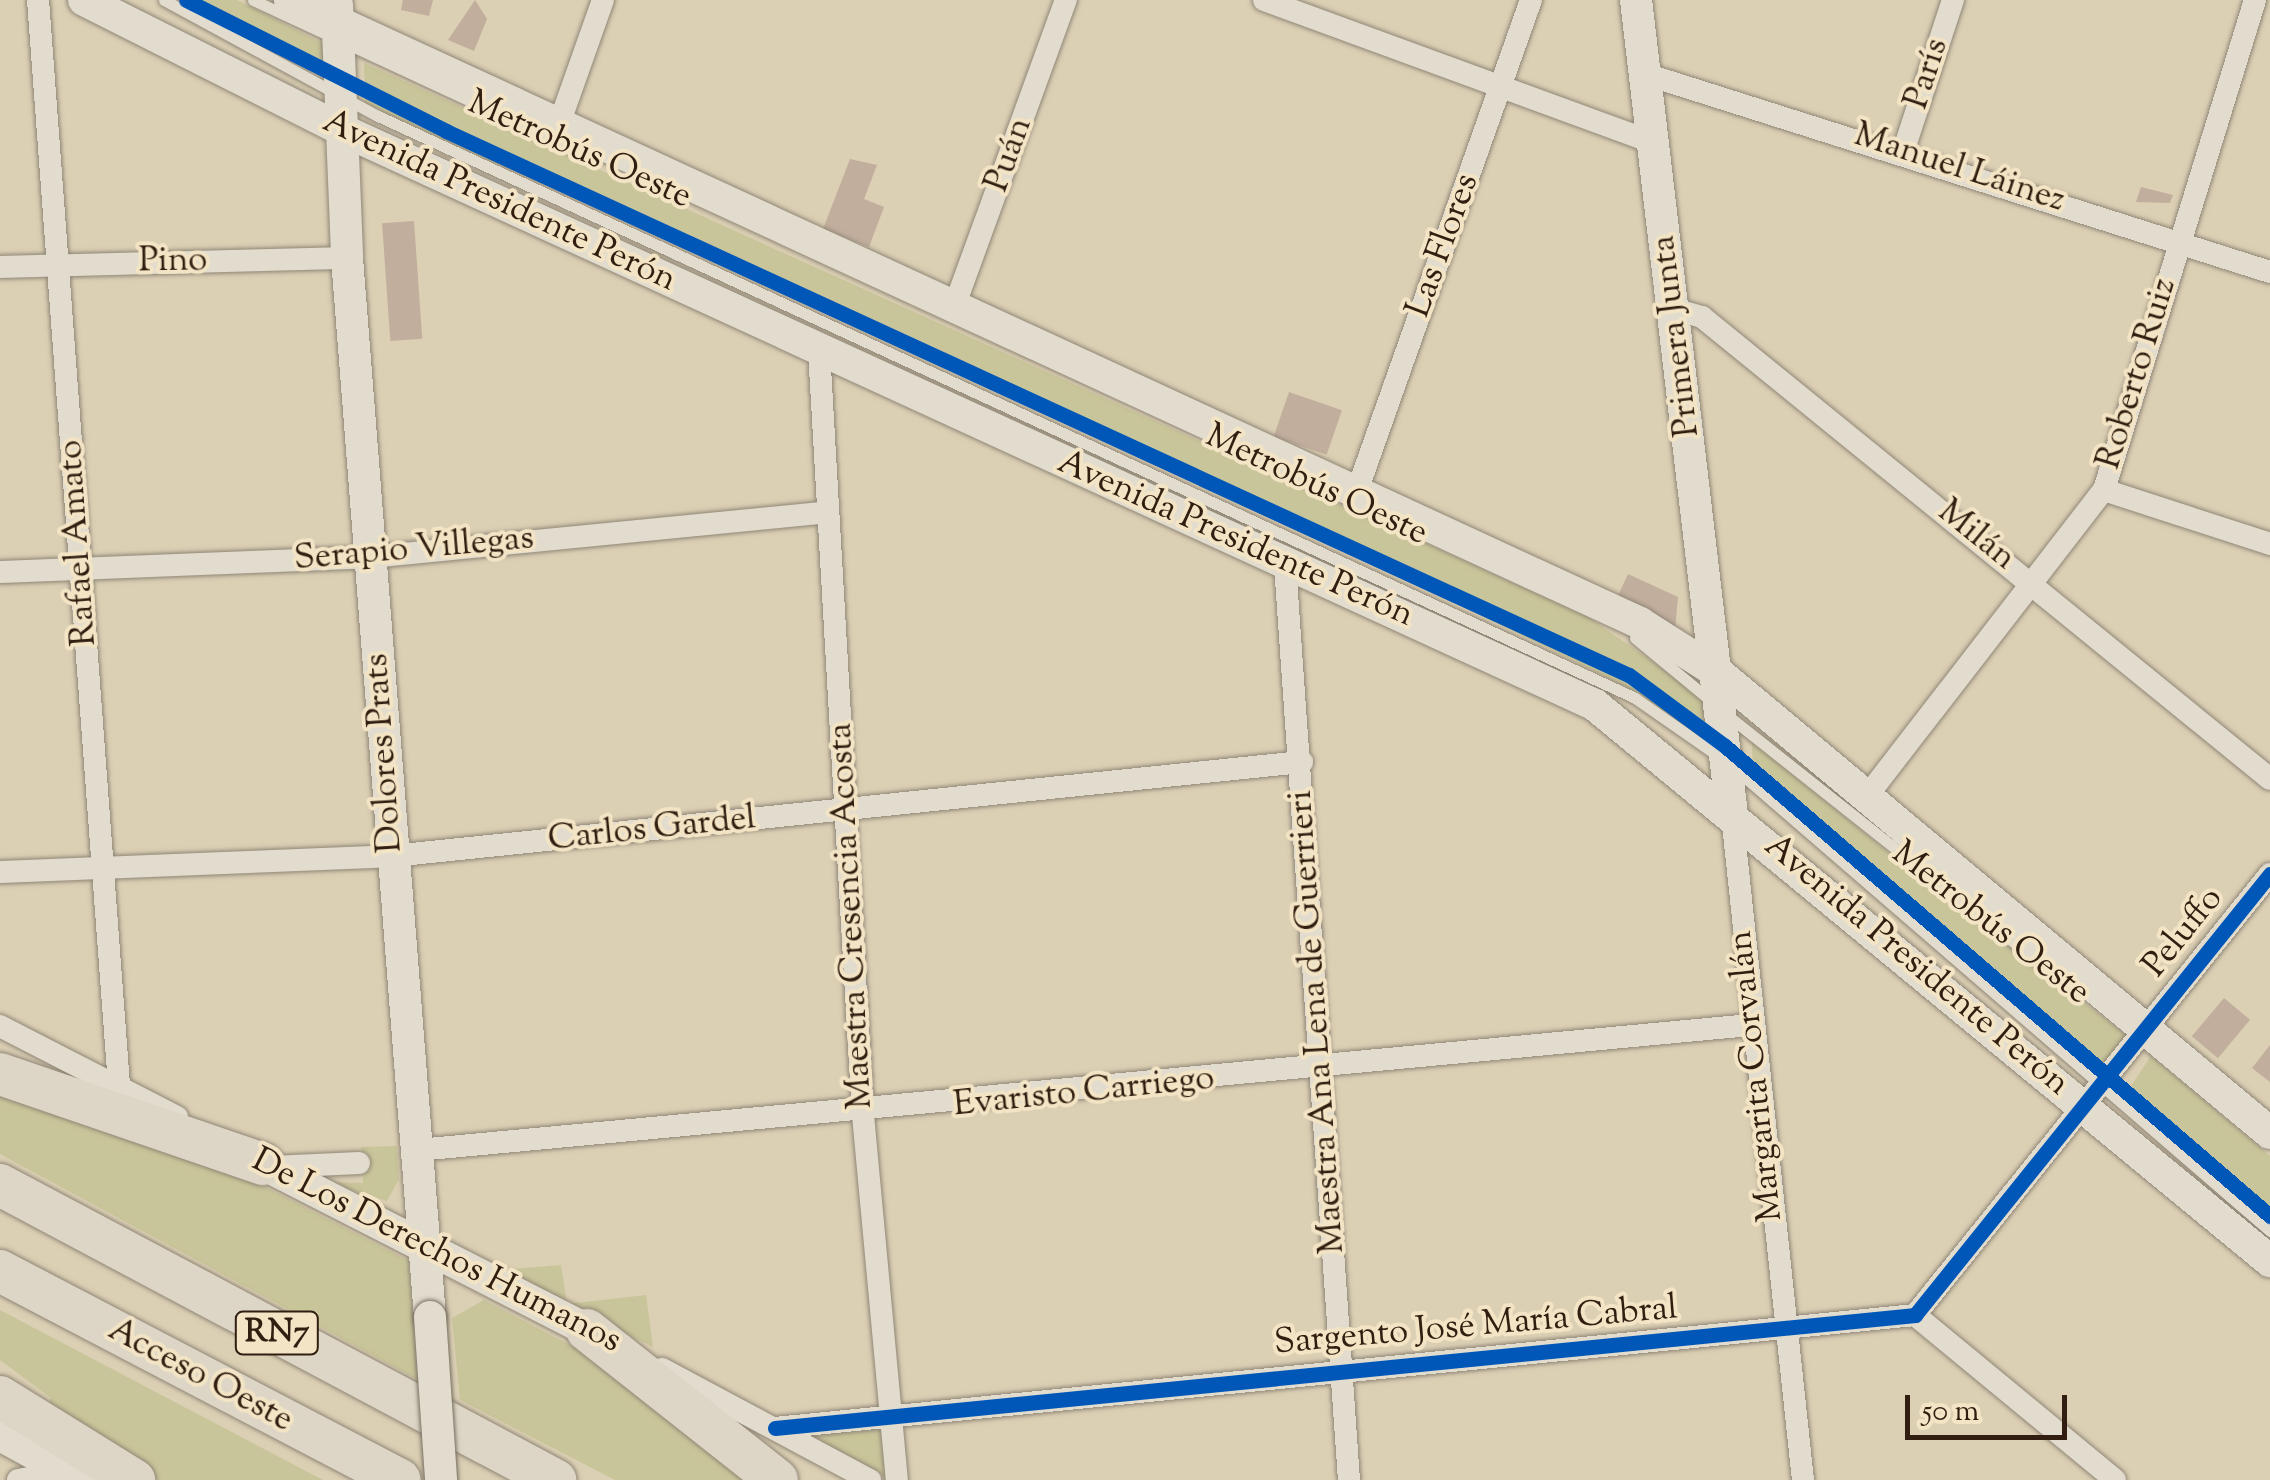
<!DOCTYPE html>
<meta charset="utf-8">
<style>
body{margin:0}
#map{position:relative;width:2270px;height:1480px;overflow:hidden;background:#dbcfb4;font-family:"Sorts Mill Goudy",serif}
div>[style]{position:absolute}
.green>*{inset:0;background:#c9c59a}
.building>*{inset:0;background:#c2ae9d;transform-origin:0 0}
.roads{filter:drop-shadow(0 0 2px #908676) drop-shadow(0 0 2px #908676)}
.lane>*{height:11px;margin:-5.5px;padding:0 5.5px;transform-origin:5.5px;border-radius:5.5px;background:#e2dcce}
.street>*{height:22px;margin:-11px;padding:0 11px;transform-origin:11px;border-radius:11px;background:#e2dcce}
.secondary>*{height:32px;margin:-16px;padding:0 16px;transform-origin:16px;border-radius:16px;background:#e2dcce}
.highway>*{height:42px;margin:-21px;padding:0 21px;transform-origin:21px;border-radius:21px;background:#ddd6c6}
.bridges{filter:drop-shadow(0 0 2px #776f60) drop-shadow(0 0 2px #776f60)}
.secondary-bridge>*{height:32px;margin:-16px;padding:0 16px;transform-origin:16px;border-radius:16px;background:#e2dcce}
.cycleway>*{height:15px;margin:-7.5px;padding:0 7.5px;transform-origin:7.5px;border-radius:7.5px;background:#0057b8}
span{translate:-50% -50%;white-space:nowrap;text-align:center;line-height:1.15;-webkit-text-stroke:8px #f2e4c4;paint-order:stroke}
.shield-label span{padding:2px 8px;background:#f2e4c4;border:2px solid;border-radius:8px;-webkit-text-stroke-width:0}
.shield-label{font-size:32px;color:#311e10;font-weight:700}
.street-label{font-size:35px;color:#311e10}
.scale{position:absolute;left:1905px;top:1395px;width:162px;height:45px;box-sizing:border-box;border:5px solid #311e10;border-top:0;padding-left:12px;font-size:30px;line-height:35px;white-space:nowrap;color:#311e10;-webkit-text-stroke:8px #f2e4c4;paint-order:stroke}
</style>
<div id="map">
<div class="green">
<i style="clip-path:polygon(177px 0,237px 0,326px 45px,327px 77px)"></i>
<i style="clip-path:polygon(364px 63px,1588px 617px,1705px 698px,1708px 720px,1689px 730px,1625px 686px,1122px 440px,406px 124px,365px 103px)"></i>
<i style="clip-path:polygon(1752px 742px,1894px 857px,2131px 1039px,2095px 1080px,1753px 781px)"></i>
<i style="clip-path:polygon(2151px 1056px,2270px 1156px,2270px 1226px,2121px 1101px)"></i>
<i style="clip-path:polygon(0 1095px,257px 1183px,409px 1261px,417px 1379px,0 1154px)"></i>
<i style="clip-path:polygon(397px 1146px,399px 1179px,387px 1201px,325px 1182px,363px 1183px,361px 1147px)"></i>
<i style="clip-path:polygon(561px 1265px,567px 1304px,646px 1295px,653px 1347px,566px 1304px,500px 1270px)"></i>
<i style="clip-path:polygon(484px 1300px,587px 1354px,764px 1480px,615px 1480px,460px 1400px,452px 1318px)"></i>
<i style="clip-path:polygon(0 1310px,323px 1480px,149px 1480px,45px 1410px,51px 1398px,0 1360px)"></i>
<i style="clip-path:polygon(884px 1423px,891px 1480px,798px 1432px)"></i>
</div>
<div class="building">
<i style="clip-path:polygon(403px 0,433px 0,429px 16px,401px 10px)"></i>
<i style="clip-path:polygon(475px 0,487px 19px,474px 51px,448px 40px)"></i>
<i style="clip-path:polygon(850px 159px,877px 165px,864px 199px,884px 207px,869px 247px,823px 229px)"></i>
<i style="clip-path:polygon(2141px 187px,2173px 195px,2170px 203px,2136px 202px)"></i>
<i style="left:414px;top:221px;width:118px;height:32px;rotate:86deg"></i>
<i style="left:1289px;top:392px;width:56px;height:47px;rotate:19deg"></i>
<i style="clip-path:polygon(1628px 574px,1678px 597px,1675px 630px,1615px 602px)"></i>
<i style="left:2224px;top:998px;width:34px;height:50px;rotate:40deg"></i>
<i style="clip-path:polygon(2270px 1045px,2270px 1082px,2252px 1068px)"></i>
</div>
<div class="roads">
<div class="lane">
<i style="left:164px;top:0;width:243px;rotate:28.5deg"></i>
<i style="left:378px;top:116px;width:1385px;rotate:24.84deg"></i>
<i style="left:1635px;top:698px;width:101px;rotate:34.9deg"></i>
<i style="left:253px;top:0;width:359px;rotate:24.9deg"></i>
<i style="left:1635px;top:638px;width:97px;rotate:39.6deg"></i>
<i style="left:1727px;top:715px;width:431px;rotate:38.4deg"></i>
<i style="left:1733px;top:767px;width:710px;rotate:40.83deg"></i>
</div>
<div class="street">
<i style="left:38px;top:0;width:1089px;rotate:85.73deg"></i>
<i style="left:1264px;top:0;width:414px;rotate:20.1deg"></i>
<i style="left:1645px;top:74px;width:656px;rotate:17.58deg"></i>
<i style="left:558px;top:127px;width:135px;rotate:-70.5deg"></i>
<i style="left:1904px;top:149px;width:157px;rotate:-71.8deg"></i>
<i style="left:0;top:267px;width:347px;rotate:-1.5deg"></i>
<i style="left:1674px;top:309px;width:29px;rotate:16deg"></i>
<i style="left:1702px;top:317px;width:732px;rotate:39.12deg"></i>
<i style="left:953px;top:310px;width:330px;rotate:-70deg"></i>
<i style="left:819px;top:350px;width:766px;rotate:86.71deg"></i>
<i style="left:863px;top:1115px;width:367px;rotate:84.7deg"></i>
<i style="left:2104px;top:490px;width:175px;rotate:18deg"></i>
<i style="left:1357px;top:491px;width:521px;rotate:-70.49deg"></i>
<i style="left:1285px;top:565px;width:917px;rotate:86deg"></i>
<i style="left:0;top:572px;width:371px;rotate:-2.3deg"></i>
<i style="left:371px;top:557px;width:457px;rotate:-5.6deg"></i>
<i style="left:1864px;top:800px;width:392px;rotate:-52.3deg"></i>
<i style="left:2104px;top:490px;width:513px;rotate:-72.87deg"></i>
<i style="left:1732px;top:815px;width:669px;rotate:83.91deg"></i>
<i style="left:0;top:872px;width:392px;rotate:-2.3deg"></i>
<i style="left:392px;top:856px;width:915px;rotate:-5.9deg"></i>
<i style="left:0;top:1026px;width:199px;rotate:27.2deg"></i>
<i style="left:418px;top:1150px;width:1338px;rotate:-5.36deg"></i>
<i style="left:272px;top:1167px;width:87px;rotate:-2.6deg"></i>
<i style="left:1915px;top:1315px;width:259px;rotate:39.5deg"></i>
<i style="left:662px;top:1369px;width:236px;rotate:28.1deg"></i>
<i style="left:775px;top:1428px;width:1146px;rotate:-5.66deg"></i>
<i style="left:1915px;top:1315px;width:566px;rotate:-51.17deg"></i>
<i style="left:18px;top:1480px;width:49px;rotate:-10.6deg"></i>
</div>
<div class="secondary">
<i style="left:84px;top:0;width:287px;rotate:26.7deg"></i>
<i style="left:340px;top:129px;width:1381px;rotate:24.65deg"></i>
<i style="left:1595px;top:705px;width:875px;rotate:39.48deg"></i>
<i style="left:290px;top:0;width:1487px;rotate:24.77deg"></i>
<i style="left:1640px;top:623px;width:91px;rotate:32.5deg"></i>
<i style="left:1717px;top:672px;width:720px;rotate:39.82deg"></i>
<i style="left:1636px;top:0;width:821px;rotate:83.28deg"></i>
<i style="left:337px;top:5px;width:253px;rotate:87.7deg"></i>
<i style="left:347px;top:258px;width:1062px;rotate:85.52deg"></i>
<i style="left:263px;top:1164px;width:364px;rotate:27.1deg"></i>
<i style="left:0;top:1435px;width:94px;rotate:28.5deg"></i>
</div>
<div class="highway">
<i style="left:0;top:1074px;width:278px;rotate:18.9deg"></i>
<i style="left:0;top:1185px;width:629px;rotate:27.99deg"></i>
<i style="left:0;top:1271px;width:451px;rotate:27.6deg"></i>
<i style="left:587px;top:1330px;width:242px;rotate:38.3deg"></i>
<i style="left:0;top:1397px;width:158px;rotate:31.8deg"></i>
</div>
</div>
<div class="bridges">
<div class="secondary-bridge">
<i style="left:430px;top:1317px;width:163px;rotate:86.1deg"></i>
</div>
</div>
<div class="cycleway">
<i style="left:186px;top:0;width:291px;rotate:26.7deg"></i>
<i style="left:446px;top:131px;width:1302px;rotate:24.7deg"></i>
<i style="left:1629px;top:675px;width:119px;rotate:36.5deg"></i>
<i style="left:1725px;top:746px;width:720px;rotate:40.77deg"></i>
<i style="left:775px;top:1428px;width:1146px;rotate:-5.66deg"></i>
<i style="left:1915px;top:1315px;width:566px;rotate:-51.17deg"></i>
</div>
<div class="shield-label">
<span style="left:277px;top:1333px">RN7</span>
</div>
<div class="street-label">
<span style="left:1928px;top:74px;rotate:-72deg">París</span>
<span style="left:579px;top:151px;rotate:24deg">Metrobús Oeste</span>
<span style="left:1010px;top:155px;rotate:-70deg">Puán</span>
<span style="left:1959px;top:169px;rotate:18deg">Manuel Láinez</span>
<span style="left:499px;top:202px;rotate:25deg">Avenida Presidente Perón</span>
<span style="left:1444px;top:246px;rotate:-70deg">Las Flores</span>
<span style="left:173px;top:262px;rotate:-1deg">Pino</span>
<span style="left:1677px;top:336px;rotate:-97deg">Primera Junta</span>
<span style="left:2138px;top:374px;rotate:-73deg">Roberto Ruiz</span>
<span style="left:1316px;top:486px;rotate:25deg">Metrobús Oeste</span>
<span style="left:1976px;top:536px;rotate:39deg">Milán</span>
<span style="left:1235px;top:540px;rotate:24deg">Avenida Presidente Perón</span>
<span style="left:79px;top:543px;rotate:-94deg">Rafael Amato</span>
<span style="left:414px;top:550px;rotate:-5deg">Serapio Villegas</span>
<span style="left:385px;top:753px;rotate:-94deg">Dolores Prats</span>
<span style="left:652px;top:830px;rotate:-6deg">Carlos Gardel</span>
<span style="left:852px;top:916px;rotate:-93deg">Maestra Cresencia Acosta</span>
<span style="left:1990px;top:924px;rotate:38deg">Metrobús Oeste</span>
<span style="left:2184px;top:933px;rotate:-51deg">Peluffo</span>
<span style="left:1916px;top:966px;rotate:40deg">Avenida Presidente Perón</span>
<span style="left:1318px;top:1022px;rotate:-94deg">Maestra Ana Lena de Guerrieri</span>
<span style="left:1757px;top:1076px;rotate:-96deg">Margarita Corvalán</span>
<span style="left:1084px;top:1093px;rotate:-6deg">Evaristo Carriego</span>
<span style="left:436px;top:1252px;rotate:27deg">De Los Derechos Humanos</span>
<span style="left:1476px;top:1327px;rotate:-5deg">Sargento José María Cabral</span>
<span style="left:200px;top:1376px;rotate:28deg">Acceso Oeste</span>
</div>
<div class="scale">50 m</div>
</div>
